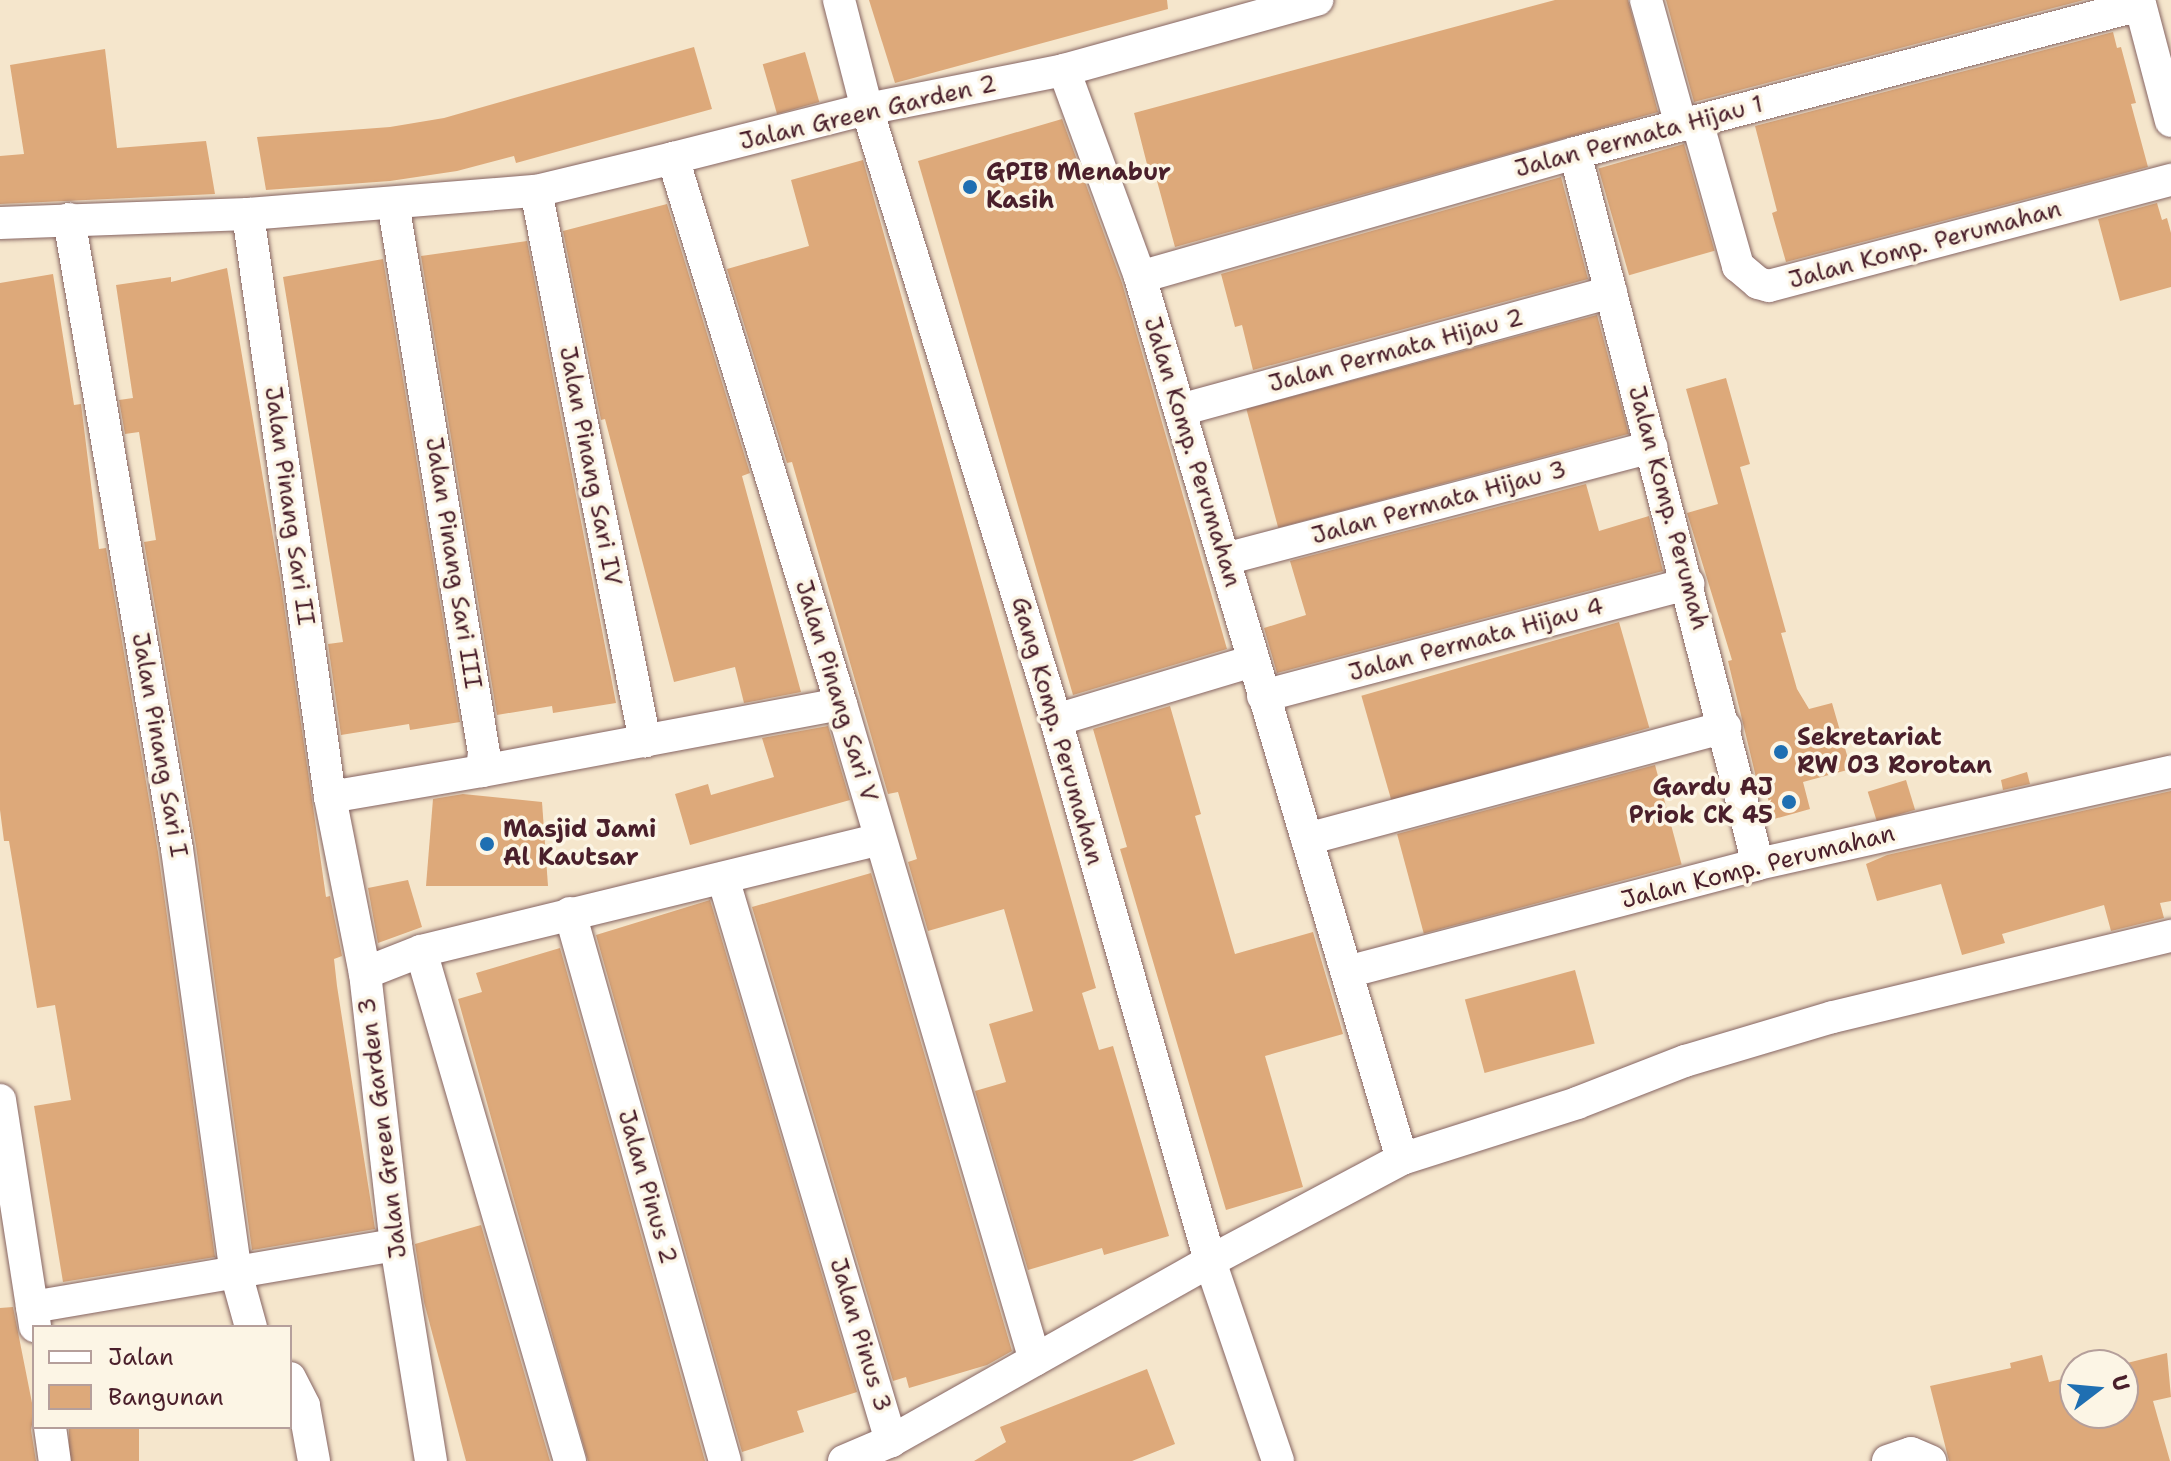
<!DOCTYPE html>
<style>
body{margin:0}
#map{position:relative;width:2171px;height:1461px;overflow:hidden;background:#f5e6cc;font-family:"Shantell Sans",sans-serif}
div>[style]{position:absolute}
.building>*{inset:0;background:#dda97a;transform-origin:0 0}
.roads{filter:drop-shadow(0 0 2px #866563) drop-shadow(0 0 2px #866563)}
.street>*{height:32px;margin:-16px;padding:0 16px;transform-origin:16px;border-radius:16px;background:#fff}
.dots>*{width:22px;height:22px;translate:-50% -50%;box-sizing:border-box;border:4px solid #fcf5e5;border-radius:50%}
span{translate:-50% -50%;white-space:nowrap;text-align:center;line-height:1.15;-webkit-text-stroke:7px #fcf5e5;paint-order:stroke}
.street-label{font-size:24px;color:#4a1f2b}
.poi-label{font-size:24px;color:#4a1f2b;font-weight:700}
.left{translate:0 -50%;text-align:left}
.right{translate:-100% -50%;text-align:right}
.legend{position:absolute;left:32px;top:1325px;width:260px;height:104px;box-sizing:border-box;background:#fcf5e5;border:2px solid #b59f9b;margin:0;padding:10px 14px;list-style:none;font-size:24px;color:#4a1f2b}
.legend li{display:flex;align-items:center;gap:16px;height:40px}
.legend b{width:40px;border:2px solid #b59f9b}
.north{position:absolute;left:2059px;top:1349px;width:80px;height:80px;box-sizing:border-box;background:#fcf5e5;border:2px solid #b59f9b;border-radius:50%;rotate:74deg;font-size:22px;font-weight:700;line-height:32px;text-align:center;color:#4a1f2b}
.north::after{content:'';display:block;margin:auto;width:28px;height:36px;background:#1f6fb2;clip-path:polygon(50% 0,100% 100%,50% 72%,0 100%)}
</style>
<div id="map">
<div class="building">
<i style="clip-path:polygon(869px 0,1167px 0,1168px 9px,895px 83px)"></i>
<i style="clip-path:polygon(1555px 0,1628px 0,1658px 112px,1175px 247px,1154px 170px,1149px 172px,1134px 113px)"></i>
<i style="clip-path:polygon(1666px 0,2084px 0,1694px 102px)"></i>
<i style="clip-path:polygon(2113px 32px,2117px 48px,2121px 47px,2136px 103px,2131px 104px,2148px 167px,1786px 262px,1772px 213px,1777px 211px,1755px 126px)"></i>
<i style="clip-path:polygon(694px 47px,712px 109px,516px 163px,514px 156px,457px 171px,390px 181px,266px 190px,257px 137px,390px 127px,444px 118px)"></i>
<i style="clip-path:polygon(105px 49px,117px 148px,206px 141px,215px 194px,0 204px,0 156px,24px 154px,10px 65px)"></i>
<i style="left:805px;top:52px;width:52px;height:44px;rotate:74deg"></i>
<i style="clip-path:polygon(1062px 119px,1122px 283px,1227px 649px,1073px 695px,918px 161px)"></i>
<i style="left:1684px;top:144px;width:111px;height:89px;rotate:74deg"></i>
<i style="clip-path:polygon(863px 160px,1096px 988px,1082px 993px,1099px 1050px,1113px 1046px,1169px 1236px,1104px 1255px,1102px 1248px,1028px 1270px,975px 1091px,1006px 1082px,989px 1024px,1033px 1011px,1004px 909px,928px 931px,908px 862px,917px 859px,898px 792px,888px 794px,792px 462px,787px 463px,727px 269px,809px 246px,791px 180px)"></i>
<i style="clip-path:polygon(1561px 177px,1588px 279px,1253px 370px,1242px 325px,1235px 327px,1221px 274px)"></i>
<i style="clip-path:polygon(2157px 203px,2162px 220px,2167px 218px,2171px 233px,2171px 287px,2120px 301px,2098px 219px)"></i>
<i style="clip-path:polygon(667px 204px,750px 473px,742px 476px,801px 692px,744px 703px,735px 667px,674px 682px,605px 419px,601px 420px,563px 231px)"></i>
<i style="clip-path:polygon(527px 241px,616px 703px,553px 713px,552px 706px,497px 715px,421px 256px)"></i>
<i style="clip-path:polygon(383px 259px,460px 722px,410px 730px,409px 724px,341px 735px,328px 644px,343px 642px,283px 277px)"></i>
<i style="clip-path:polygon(227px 268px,280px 578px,326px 897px,330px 896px,342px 956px,334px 959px,337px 986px,375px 1229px,252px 1250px,196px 846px,144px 542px,156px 540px,139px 432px,125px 434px,119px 400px,133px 398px,116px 285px,171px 277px,171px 282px)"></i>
<i style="clip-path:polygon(53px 274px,74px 405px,81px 404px,99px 549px,106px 548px,158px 852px,215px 1257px,63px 1282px,34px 1106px,71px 1100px,55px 1005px,37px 1008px,9px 841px,4px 841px,0 810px,0 283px)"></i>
<i style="left:1597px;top:315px;width:123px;height:363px;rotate:75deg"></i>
<i style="clip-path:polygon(1726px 378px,1750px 464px,1740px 467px,1786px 632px,1781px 633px,1797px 689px,1809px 709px,1832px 703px,1851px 769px,1803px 782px,1810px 809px,1774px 819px,1766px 792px,1760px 794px,1728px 661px,1732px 660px,1687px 513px,1718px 504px,1686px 389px)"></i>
<i style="clip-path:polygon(1586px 484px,1599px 531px,1649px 516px,1663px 571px,1277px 673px,1264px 628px,1306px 615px,1290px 561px)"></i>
<i style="left:1619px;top:622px;width:110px;height:268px;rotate:74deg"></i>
<i style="clip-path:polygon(1170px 706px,1201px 814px,1195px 816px,1235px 954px,1313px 932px,1343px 1034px,1265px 1056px,1303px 1187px,1226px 1210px,1120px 849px,1127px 847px,1093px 729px)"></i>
<i style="clip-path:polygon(828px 726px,850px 800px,690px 845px,675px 794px,708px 784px,711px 795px,774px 777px,762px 738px)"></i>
<i style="left:1655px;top:765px;width:103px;height:267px;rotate:75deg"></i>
<i style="clip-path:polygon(2027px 772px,2030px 784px,2003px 790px,2001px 780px)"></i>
<i style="left:1906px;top:780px;width:31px;height:40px;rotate:73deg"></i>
<i style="clip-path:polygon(2171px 791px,2171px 901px,2160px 903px,2164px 918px,2111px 931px,2104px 905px,2002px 934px,2005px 943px,1962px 955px,1941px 884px,1877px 901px,1866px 864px,1887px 855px)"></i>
<i style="clip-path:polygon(463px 794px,542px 802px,548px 886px,426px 886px,433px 799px)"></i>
<i style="clip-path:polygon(871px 873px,1012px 1351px,987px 1365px,909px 1388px,906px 1377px,893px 1381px,752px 907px)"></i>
<i style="clip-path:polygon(408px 880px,422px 927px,378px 943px,368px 888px)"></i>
<i style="clip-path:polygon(710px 900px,857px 1392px,797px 1411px,804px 1432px,742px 1452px,596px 935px)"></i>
<i style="clip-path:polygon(560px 948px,705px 1461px,588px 1461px,518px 1214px,458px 999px,482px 992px,476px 973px)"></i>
<i style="left:1575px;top:970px;width:76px;height:114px;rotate:75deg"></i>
<i style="clip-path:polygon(481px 1225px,550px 1461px,466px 1461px,424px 1302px,415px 1244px)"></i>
<i style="clip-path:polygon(13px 1307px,34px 1413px,31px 1430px,36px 1461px,0 1461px,0 1308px)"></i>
<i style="clip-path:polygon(2167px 1353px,2171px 1397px,2153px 1401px,2170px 1461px,1949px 1461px,1930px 1386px,2011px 1368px,2010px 1363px,2042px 1355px,2049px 1382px,2075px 1376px,2075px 1413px,2123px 1413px,2123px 1365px,2119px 1365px)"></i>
<i style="clip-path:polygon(1147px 1369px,1175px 1444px,1132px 1461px,974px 1461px,1006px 1442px,1000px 1427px)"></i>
<i style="left:69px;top:1427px;width:70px;height:34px"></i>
</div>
<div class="roads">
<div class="street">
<i style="left:839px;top:0;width:113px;rotate:75.6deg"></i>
<i style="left:867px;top:109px;width:640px;rotate:72.81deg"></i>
<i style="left:1056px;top:720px;width:562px;rotate:74.11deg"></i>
<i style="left:1210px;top:1261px;width:211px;rotate:71.2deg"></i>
<i style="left:1646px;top:0;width:130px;rotate:74.4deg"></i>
<i style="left:2139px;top:0;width:125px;rotate:75.2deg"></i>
<i style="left:1064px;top:70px;width:221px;rotate:69.8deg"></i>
<i style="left:1140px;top:277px;width:920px;rotate:73.46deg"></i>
<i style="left:1697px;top:121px;width:151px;rotate:74.2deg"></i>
<i style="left:1738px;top:266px;width:26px;rotate:40deg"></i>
<i style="left:1758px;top:283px;width:11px;rotate:15deg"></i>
<i style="left:1769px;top:286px;width:416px;rotate:-14.8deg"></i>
<i style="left:1575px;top:153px;width:734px;rotate:75.57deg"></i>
<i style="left:673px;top:158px;width:200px;rotate:-14.2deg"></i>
<i style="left:867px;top:109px;width:201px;rotate:-11.2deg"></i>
<i style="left:1064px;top:70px;width:263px;rotate:-15.5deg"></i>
<i style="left:536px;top:191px;width:561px;rotate:78.79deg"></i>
<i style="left:248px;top:214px;width:589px;rotate:81.99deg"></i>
<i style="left:330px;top:797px;width:179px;rotate:78.8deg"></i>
<i style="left:365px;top:973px;width:274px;rotate:83.5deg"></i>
<i style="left:396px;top:1245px;width:219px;rotate:80.8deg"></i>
<i style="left:69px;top:219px;width:639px;rotate:80.27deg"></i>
<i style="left:177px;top:849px;width:428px;rotate:82.1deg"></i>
<i style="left:236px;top:1273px;width:56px;rotate:74.5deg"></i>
<i style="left:0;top:223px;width:248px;rotate:-2.1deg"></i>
<i style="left:248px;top:214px;width:289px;rotate:-4.6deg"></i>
<i style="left:536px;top:191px;width:141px;rotate:-13.5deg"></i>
<i style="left:673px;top:158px;width:571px;rotate:72.9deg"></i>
<i style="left:841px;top:704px;width:684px;rotate:73.53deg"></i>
<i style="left:1140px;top:277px;width:452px;rotate:-15.9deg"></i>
<i style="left:1575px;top:153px;width:584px;rotate:-14.68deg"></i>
<i style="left:1180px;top:410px;width:447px;rotate:-15.3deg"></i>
<i style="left:1225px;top:559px;width:441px;rotate:-14.7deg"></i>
<i style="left:1263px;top:696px;width:440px;rotate:-14.8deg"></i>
<i style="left:1056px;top:720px;width:206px;rotate:-16.7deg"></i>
<i style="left:482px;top:771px;width:365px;rotate:-10.6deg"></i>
<i style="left:330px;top:797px;width:154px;rotate:-9.7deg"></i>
<i style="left:482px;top:771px;width:18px;rotate:-84deg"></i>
<i style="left:484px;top:753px;width:557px;rotate:-99.39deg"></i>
<i style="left:1307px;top:839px;width:433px;rotate:-15deg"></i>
<i style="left:723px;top:878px;width:588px;rotate:73.38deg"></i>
<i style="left:570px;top:913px;width:569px;rotate:74.21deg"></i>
<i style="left:421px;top:951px;width:531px;rotate:73.71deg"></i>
<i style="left:1347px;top:972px;width:425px;rotate:-14.7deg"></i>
<i style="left:1758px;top:864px;width:423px;rotate:-12.6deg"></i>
<i style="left:365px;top:973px;width:60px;rotate:-21.4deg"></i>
<i style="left:421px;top:951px;width:472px;rotate:-13.7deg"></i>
<i style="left:0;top:1100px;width:229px;rotate:81.2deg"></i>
<i style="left:32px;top:1307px;width:369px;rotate:-9.7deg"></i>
<i style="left:290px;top:1378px;width:31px;rotate:63deg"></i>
<i style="left:304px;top:1406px;width:56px;rotate:79.7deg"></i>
<i style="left:50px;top:1427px;width:34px;rotate:82deg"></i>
<i style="left:844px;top:1461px;width:51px;rotate:-23.1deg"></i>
<i style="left:891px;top:1441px;width:366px;rotate:-29.4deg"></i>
<i style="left:1210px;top:1261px;width:217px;rotate:-28deg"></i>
<i style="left:1402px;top:1159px;width:184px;rotate:-17.7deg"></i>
<i style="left:1577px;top:1103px;width:116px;rotate:-21.3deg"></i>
<i style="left:1685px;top:1061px;width:154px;rotate:-16.6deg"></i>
<i style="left:1833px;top:1017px;width:348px;rotate:-13.5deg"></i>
<i style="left:1888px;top:1461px;width:24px;rotate:-19deg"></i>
<i style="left:1911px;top:1453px;width:21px;rotate:23deg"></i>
</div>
</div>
<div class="dots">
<i style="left:970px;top:187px;background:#1f6fb2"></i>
<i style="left:1781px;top:752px;background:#1f6fb2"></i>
<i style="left:1789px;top:802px;background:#1f6fb2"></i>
<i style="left:487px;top:844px;background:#1f6fb2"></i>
</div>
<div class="street-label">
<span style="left:868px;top:113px;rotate:-13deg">Jalan Green Garden 2</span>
<span style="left:1639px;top:137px;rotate:-15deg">Jalan Permata Hijau 1</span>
<span style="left:1925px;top:245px;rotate:-15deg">Jalan Komp. Perumahan</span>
<span style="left:1396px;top:351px;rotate:-15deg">Jalan Permata Hijau 2</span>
<span style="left:1192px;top:452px;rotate:73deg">Jalan Komp. Perumahan</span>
<span style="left:590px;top:466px;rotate:79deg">Jalan Pinang Sari IV</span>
<span style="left:1439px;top:503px;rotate:-15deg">Jalan Permata Hijau 3</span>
<span style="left:289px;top:506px;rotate:82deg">Jalan Pinang Sari II</span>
<span style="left:1668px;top:508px;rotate:75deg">Jalan Komp. Perumah</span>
<span style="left:453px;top:563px;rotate:81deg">Jalan Pinang Sari III</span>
<span style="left:1476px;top:640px;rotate:-15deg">Jalan Permata Hijau 4</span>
<span style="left:836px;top:691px;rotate:73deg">Jalan Pinang Sari V</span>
<span style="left:1057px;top:731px;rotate:74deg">Gang Komp. Perumahan</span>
<span style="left:159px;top:745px;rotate:80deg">Jalan Pinang Sari I</span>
<span style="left:1758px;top:867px;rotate:-14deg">Jalan Komp. Perumahan</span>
<span style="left:383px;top:1128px;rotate:-97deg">Jalan Green Garden 3</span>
<span style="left:647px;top:1187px;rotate:74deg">Jalan Pinus 2</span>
<span style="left:860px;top:1335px;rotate:73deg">Jalan Pinus 3</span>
</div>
<div class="poi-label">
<span class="left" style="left:986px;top:187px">GPIB Menabur<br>Kasih</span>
<span class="left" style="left:1797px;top:752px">Sekretariat<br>RW 03 Rorotan</span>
<span class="right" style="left:1773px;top:802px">Gardu AJ<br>Priok CK 45</span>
<span class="left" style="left:503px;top:844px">Masjid Jami<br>Al Kautsar</span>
</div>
<ul class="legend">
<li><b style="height:10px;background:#fff"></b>Jalan</li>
<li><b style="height:22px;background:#dda97a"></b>Bangunan</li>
</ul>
<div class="north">U</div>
</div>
